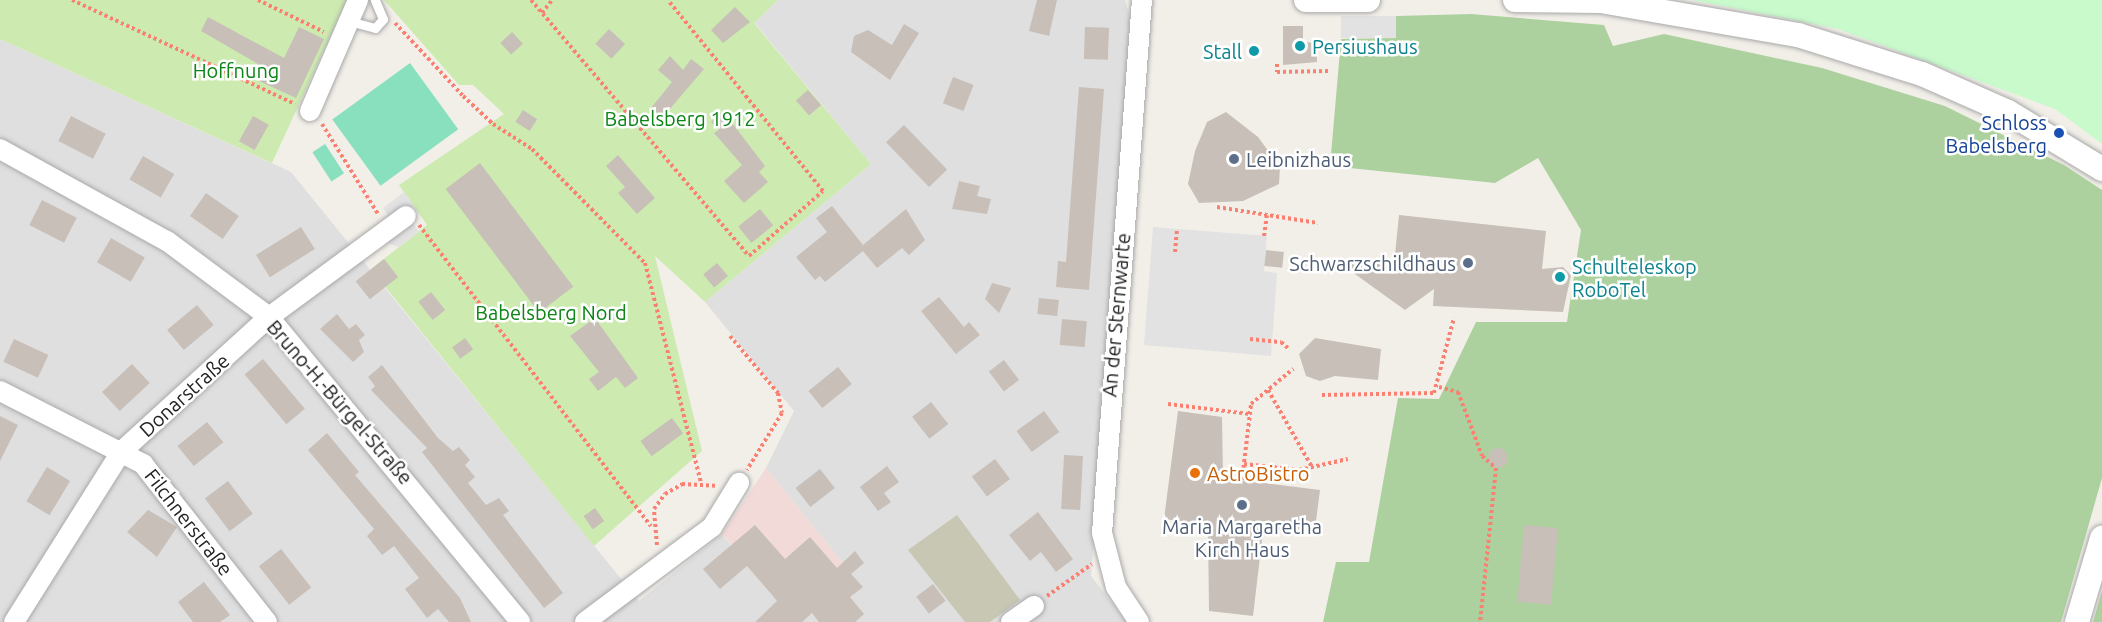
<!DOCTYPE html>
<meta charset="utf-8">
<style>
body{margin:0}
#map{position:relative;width:2102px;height:622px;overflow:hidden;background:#f2efe9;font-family:Ubuntu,sans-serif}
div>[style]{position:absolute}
.residential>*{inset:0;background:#e0dfdf}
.commercial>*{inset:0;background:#f2dad9}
.construction>*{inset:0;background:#c7c7b4}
.grass>*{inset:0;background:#cdebb0}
.forest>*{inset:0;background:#add19e}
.park>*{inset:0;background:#c8facc}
.pitch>*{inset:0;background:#88e0be;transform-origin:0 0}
.parking>*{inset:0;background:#e2e2e2;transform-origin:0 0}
.building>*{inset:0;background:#c7bfb8;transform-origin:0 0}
.round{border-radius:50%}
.path>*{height:4px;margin-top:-2px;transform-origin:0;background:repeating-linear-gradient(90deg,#fa8072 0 3px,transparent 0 6px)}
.roads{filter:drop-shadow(0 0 2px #a9a9a9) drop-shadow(0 0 2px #a9a9a9)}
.service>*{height:9px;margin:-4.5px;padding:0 4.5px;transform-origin:4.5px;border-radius:4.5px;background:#fff}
.minor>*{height:20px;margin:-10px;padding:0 10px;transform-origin:10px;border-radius:10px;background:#fff}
.tertiary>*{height:24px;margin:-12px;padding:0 12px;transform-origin:12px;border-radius:12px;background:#fff}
.dots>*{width:16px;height:16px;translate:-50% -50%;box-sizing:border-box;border:3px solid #fff;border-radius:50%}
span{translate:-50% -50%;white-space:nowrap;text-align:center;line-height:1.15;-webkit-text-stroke:5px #fff;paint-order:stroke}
.culture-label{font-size:20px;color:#0d838f}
.left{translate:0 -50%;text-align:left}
.right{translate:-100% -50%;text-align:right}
.park-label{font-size:20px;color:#0c8416}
.transit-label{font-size:20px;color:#164399}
.service-label{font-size:20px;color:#4e5e75}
.street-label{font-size:20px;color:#222}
.food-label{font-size:20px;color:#c56008}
</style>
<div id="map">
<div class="residential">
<i style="clip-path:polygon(778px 0,1125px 0,1133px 28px,1091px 576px,1127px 622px,0 622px,0 39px,291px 172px,639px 601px,722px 534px,773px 597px,842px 562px,766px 468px,794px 411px,705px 302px,871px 164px,754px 22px)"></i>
</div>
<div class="commercial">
<i style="clip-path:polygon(766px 468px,843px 563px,791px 611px,722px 534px)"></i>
</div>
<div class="construction">
<i style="clip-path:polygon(957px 515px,1020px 600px,990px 622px,965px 622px,908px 550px)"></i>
</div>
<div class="grass">
<i style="clip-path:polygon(0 0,347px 0,272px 163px,0 39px)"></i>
<i style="clip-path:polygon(384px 0,778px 0,754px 23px,871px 164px,705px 302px,655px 256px,702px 451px,594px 546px,371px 269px,427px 225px,399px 185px,504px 114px,473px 85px,459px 85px)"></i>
</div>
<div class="forest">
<i style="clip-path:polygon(1471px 14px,1604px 25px,1613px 46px,1664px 34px,1822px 68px,1945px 106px,2064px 165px,2102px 190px,2102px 478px,2061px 622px,1323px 622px,1336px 562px,1369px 562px,1398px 398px,1439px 399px,1476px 322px,1567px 322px,1581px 230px,1538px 158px,1495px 183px,1330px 166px,1341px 39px,1396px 38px,1396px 16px)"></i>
<i style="clip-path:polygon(2102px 591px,2102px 622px,2093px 622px)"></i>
</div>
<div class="park">
<i style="clip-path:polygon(1692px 0,2102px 0,2102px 144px,2055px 109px,1838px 29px)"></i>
</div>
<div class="pitch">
<i style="left:410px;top:63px;width:82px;height:96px;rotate:54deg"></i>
<i style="left:325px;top:144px;width:35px;height:15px;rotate:57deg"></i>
</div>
<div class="parking">
<i style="left:1396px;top:16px;width:22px;height:55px;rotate:90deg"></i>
<i style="clip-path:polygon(404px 192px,414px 206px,405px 213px,419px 232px,399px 247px,381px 241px,391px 219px,383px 208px)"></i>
<i style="clip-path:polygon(1153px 227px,1267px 236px,1264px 271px,1277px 273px,1271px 356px,1144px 345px)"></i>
</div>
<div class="building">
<i style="clip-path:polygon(1037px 0,1057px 0,1049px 36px,1029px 31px)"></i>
<i style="clip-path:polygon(735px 7px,750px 22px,723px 43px,711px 30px)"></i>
<i style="clip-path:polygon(208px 17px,284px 58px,299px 27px,324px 39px,296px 98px,259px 81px,265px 68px,201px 31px)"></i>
<i style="clip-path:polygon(904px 24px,919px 33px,890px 80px,851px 52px,854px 36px,868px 30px,892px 45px)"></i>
<i style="clip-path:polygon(1283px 26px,1303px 26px,1303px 42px,1317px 43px,1317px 62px,1283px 65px)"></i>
<i style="left:1085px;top:27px;width:24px;height:32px;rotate:2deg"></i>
<i style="left:609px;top:29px;width:22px;height:20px;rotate:43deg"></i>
<i style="left:512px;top:32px;width:16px;height:16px;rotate:47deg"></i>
<i style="clip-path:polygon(670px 56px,683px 70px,691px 59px,704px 69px,663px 117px,651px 108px,672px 82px,658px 70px)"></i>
<i style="left:953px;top:77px;width:22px;height:28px;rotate:21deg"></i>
<i style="clip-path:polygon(1079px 87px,1104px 89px,1089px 290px,1056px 287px,1058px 261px,1066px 262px)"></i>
<i style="left:808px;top:90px;width:20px;height:16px;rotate:49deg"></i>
<i style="left:523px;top:110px;width:17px;height:14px;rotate:33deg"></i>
<i style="clip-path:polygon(723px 111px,765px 166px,759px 172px,768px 182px,744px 203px,724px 181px,742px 165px,714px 133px,719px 130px,711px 122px)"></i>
<i style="clip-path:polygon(1226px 112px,1258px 137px,1280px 167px,1279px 184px,1243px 201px,1199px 203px,1188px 184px,1195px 151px,1207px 122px)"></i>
<i style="left:71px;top:116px;width:39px;height:28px;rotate:27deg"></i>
<i style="left:253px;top:116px;width:18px;height:29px;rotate:29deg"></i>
<i style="left:904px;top:125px;width:62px;height:25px;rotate:46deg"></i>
<i style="clip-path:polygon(618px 155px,655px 198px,637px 214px,618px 193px,625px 187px,606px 166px)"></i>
<i style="left:143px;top:156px;width:36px;height:27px;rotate:30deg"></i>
<i style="left:480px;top:163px;width:155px;height:43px;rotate:53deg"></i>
<i style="clip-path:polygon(959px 181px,980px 186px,977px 196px,991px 199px,987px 214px,952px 209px)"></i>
<i style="left:206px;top:193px;width:40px;height:28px;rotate:35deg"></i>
<i style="left:42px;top:200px;width:39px;height:28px;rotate:27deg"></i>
<i style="clip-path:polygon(832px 206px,863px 245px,906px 209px,925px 240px,909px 255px,902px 248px,877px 268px,863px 251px,825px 282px,820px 276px,815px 280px,796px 257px,827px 232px,816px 218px)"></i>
<i style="left:760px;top:209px;width:21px;height:28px;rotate:51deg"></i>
<i style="clip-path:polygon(1399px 215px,1546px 231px,1542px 269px,1563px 267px,1571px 275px,1563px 312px,1433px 306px,1434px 289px,1405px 310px,1334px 259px,1394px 265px)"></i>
<i style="left:301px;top:227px;width:26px;height:53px;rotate:58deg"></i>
<i style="left:111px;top:238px;width:39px;height:28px;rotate:30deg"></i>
<i style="left:1266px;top:250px;width:18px;height:16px;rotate:6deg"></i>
<i style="left:384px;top:259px;width:23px;height:36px;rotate:52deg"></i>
<i style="left:717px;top:263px;width:17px;height:18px;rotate:50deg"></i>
<i style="clip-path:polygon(992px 283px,1011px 288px,999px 313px,985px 299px)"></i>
<i style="left:431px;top:292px;width:23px;height:16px;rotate:52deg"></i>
<i style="clip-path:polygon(939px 297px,964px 327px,969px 322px,980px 335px,956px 354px,921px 311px)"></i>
<i style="left:1039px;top:298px;width:20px;height:16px;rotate:6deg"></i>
<i style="left:197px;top:305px;width:26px;height:39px;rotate:50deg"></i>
<i style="clip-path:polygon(337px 314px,349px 329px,356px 324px,365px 335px,359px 340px,364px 352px,353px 362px,320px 329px)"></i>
<i style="clip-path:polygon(595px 318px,638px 378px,625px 388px,616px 377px,598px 391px,589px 379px,599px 372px,570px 336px)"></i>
<i style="left:1062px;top:319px;width:25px;height:26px;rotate:5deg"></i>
<i style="left:465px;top:338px;width:14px;height:16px;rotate:54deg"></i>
<i style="clip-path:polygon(1315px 338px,1381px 349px,1378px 380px,1335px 376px,1320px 381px,1306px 376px,1299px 354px)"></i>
<i style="left:14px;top:339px;width:38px;height:25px;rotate:25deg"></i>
<i style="left:263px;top:359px;width:65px;height:24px;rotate:50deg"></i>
<i style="left:1004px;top:360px;width:25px;height:19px;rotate:53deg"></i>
<i style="left:132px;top:364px;width:26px;height:41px;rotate:47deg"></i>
<i style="clip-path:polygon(382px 365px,438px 438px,453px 451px,459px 447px,470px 460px,465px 465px,475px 477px,468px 483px,486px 505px,499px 498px,509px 511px,503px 515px,563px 593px,544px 608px,422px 452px,427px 448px,371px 390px,375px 386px,368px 377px)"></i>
<i style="left:838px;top:367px;width:22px;height:38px;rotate:51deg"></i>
<i style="left:931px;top:402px;width:28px;height:24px;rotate:52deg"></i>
<i style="left:1044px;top:411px;width:26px;height:34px;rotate:54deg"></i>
<i style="clip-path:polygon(1178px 411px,1222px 417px,1223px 478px,1320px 490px,1315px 529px,1263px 531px,1253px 616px,1209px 611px,1208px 525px,1164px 519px)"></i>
<i style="clip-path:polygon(0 416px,18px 425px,0 461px)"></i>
<i style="left:672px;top:418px;width:19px;height:39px;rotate:54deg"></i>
<i style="left:207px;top:422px;width:26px;height:38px;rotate:51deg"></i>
<i style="clip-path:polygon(327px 433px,359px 472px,355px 475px,460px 598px,471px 622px,449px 622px,438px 609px,427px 618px,405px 589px,419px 578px,394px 546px,382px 555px,367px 536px,374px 529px,308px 450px)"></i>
<i class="round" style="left:1488px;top:448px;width:20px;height:20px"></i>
<i style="left:1064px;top:455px;width:19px;height:54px;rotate:3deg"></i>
<i style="left:995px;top:459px;width:25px;height:29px;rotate:53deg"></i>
<i style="clip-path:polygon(887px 466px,899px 482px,884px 493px,891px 502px,878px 511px,860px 487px)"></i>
<i style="left:47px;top:467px;width:27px;height:40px;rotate:31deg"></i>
<i style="left:820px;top:469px;width:24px;height:31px;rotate:52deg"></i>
<i style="left:228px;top:481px;width:41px;height:29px;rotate:53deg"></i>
<i style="left:595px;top:508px;width:16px;height:14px;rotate:55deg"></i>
<i style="clip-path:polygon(148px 510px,177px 527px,157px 557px,127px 532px)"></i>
<i style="clip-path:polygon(1038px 512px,1073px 559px,1056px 572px,1041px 552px,1030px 561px,1009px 535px)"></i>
<i style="clip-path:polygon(755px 525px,785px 559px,810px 537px,837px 568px,855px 551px,864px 563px,851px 574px,863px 587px,850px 597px,864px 614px,855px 622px,819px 622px,812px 613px,802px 622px,755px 622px,777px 601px,747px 566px,720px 589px,703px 569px)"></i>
<i style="left:1524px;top:525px;width:34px;height:77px;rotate:5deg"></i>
<i style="left:281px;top:549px;width:49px;height:28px;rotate:52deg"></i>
<i style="clip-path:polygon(204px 582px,230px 615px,220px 622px,193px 622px,178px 602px)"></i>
<i style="left:933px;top:584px;width:21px;height:21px;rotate:53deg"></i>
</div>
<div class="path">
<i style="left:72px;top:0;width:246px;rotate:25deg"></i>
<i style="left:258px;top:0;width:73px;rotate:25.9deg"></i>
<i style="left:531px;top:0;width:336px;rotate:49.6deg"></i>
<i style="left:749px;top:256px;width:98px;rotate:-41.3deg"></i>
<i style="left:823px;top:191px;width:246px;rotate:-129.1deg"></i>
<i style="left:542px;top:13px;width:16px;rotate:-52deg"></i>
<i style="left:395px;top:23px;width:100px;rotate:47deg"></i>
<i style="left:463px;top:96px;width:41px;rotate:43deg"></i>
<i style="left:493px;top:124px;width:46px;rotate:32.7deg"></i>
<i style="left:532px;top:149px;width:161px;rotate:45.3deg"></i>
<i style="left:645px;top:263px;width:226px;rotate:75.7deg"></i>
<i style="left:1277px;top:64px;width:8px;rotate:90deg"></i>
<i style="left:1277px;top:72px;width:51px;rotate:-1.1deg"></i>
<i style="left:322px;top:124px;width:106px;rotate:58.1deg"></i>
<i style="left:1217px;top:207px;width:102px;rotate:9deg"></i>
<i style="left:419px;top:225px;width:380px;rotate:52.4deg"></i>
<i style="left:1264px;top:236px;width:21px;rotate:-82deg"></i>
<i style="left:1175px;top:252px;width:23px;rotate:-85deg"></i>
<i style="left:730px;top:336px;width:75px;rotate:49.9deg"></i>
<i style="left:778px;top:393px;width:20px;rotate:79deg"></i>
<i style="left:782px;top:413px;width:67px;rotate:121.6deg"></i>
<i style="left:1250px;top:339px;width:31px;rotate:6deg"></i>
<i style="left:1281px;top:342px;width:11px;rotate:41deg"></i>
<i style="left:1439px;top:387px;width:20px;rotate:15deg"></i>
<i style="left:1458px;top:392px;width:68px;rotate:69.4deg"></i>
<i style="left:1482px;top:456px;width:18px;rotate:41deg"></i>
<i style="left:1496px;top:468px;width:155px;rotate:95.9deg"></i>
<i style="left:1268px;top:390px;width:89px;rotate:60.3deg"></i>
<i style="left:1322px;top:395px;width:112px;rotate:-1deg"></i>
<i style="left:1434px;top:393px;width:78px;rotate:-75.1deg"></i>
<i style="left:1168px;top:404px;width:83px;rotate:7deg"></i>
<i style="left:1244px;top:464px;width:55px;rotate:6.2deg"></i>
<i style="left:1299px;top:470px;width:50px;rotate:-12.7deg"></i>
<i style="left:1242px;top:480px;width:77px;rotate:-83.2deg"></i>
<i style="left:1251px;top:404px;width:55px;rotate:-39.8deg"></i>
<i style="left:657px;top:545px;width:36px;rotate:-95deg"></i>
<i style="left:654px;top:509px;width:19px;rotate:-54deg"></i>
<i style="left:665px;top:494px;width:20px;rotate:-30deg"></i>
<i style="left:682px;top:484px;width:33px;rotate:3deg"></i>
<i style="left:1047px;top:596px;width:55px;rotate:-35.4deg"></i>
</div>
<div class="roads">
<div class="service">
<i style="left:349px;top:21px;width:27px;rotate:15deg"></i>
<i style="left:375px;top:28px;width:12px;rotate:-48deg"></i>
<i style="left:383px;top:19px;width:21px;rotate:-113deg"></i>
</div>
<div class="minor">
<i style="left:310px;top:111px;width:121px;rotate:-66.6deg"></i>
<i style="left:0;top:149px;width:191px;rotate:28.9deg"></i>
<i style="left:167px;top:241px;width:127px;rotate:36.7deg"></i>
<i style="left:269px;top:317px;width:395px;rotate:50.5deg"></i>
<i style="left:0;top:391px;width:161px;rotate:27deg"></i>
<i style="left:143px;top:464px;width:201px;rotate:51.9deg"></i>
<i style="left:14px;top:622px;width:201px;rotate:-57.8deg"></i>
<i style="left:121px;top:452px;width:200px;rotate:-42.4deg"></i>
<i style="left:269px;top:317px;width:170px;rotate:-36.4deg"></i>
<i style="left:585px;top:622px;width:159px;rotate:-36.8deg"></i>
<i style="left:712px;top:527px;width:52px;rotate:-58.5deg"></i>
<i style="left:1011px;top:622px;width:28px;rotate:-35deg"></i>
<i style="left:1139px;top:622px;width:42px;rotate:-123.3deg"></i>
<i style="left:1116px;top:587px;width:56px;rotate:-104.5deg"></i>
<i style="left:1102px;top:533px;width:534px;rotate:-85.71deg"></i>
</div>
<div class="tertiary">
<i style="left:1306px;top:0;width:62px"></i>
<i style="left:1515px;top:0;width:86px;rotate:0.7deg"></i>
<i style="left:1601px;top:1px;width:200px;rotate:9.8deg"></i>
<i style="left:1798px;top:35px;width:130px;rotate:17.5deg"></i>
<i style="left:1922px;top:74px;width:94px;rotate:23.8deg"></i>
<i style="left:2008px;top:112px;width:110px;rotate:31.2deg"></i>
<i style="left:2077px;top:622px;width:88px;rotate:-73.4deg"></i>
</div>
</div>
<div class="dots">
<i style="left:1300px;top:46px;background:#0f9aa8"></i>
<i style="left:1254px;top:51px;background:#0f9aa8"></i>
<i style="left:2059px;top:133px;background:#1a4fb4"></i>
<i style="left:1234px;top:159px;background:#5c6f8a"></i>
<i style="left:1468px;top:263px;background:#5c6f8a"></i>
<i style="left:1560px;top:277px;background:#0f9aa8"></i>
<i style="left:1195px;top:473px;background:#e8710a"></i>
<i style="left:1242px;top:505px;background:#5c6f8a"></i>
</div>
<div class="culture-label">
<span class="left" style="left:1312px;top:46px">Persiushaus</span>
<span class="right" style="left:1242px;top:51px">Stall</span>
<span class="left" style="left:1572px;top:278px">Schulteleskop<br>RoboTel</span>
</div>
<div class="park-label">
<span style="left:236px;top:70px">Hoffnung</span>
<span style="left:680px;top:118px">Babelsberg 1912</span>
<span style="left:551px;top:312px">Babelsberg Nord</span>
</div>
<div class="transit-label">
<span class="right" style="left:2047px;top:134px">Schloss<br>Babelsberg</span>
</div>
<div class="service-label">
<span class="left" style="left:1246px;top:159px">Leibnizhaus</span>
<span class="right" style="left:1456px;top:263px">Schwarzschildhaus</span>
<span style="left:1242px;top:538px">Maria Margaretha<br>Kirch Haus</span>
</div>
<div class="street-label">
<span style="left:1116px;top:315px;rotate:-85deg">An der Sternwarte</span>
<span style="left:184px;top:395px;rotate:-42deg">Donarstraße</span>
<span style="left:340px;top:402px;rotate:49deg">Bruno-H.-Bürgel-Straße</span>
<span style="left:189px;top:522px;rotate:52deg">Filchnerstraße</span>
</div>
<div class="food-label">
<span class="left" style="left:1207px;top:473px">AstroBistro</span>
</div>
</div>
